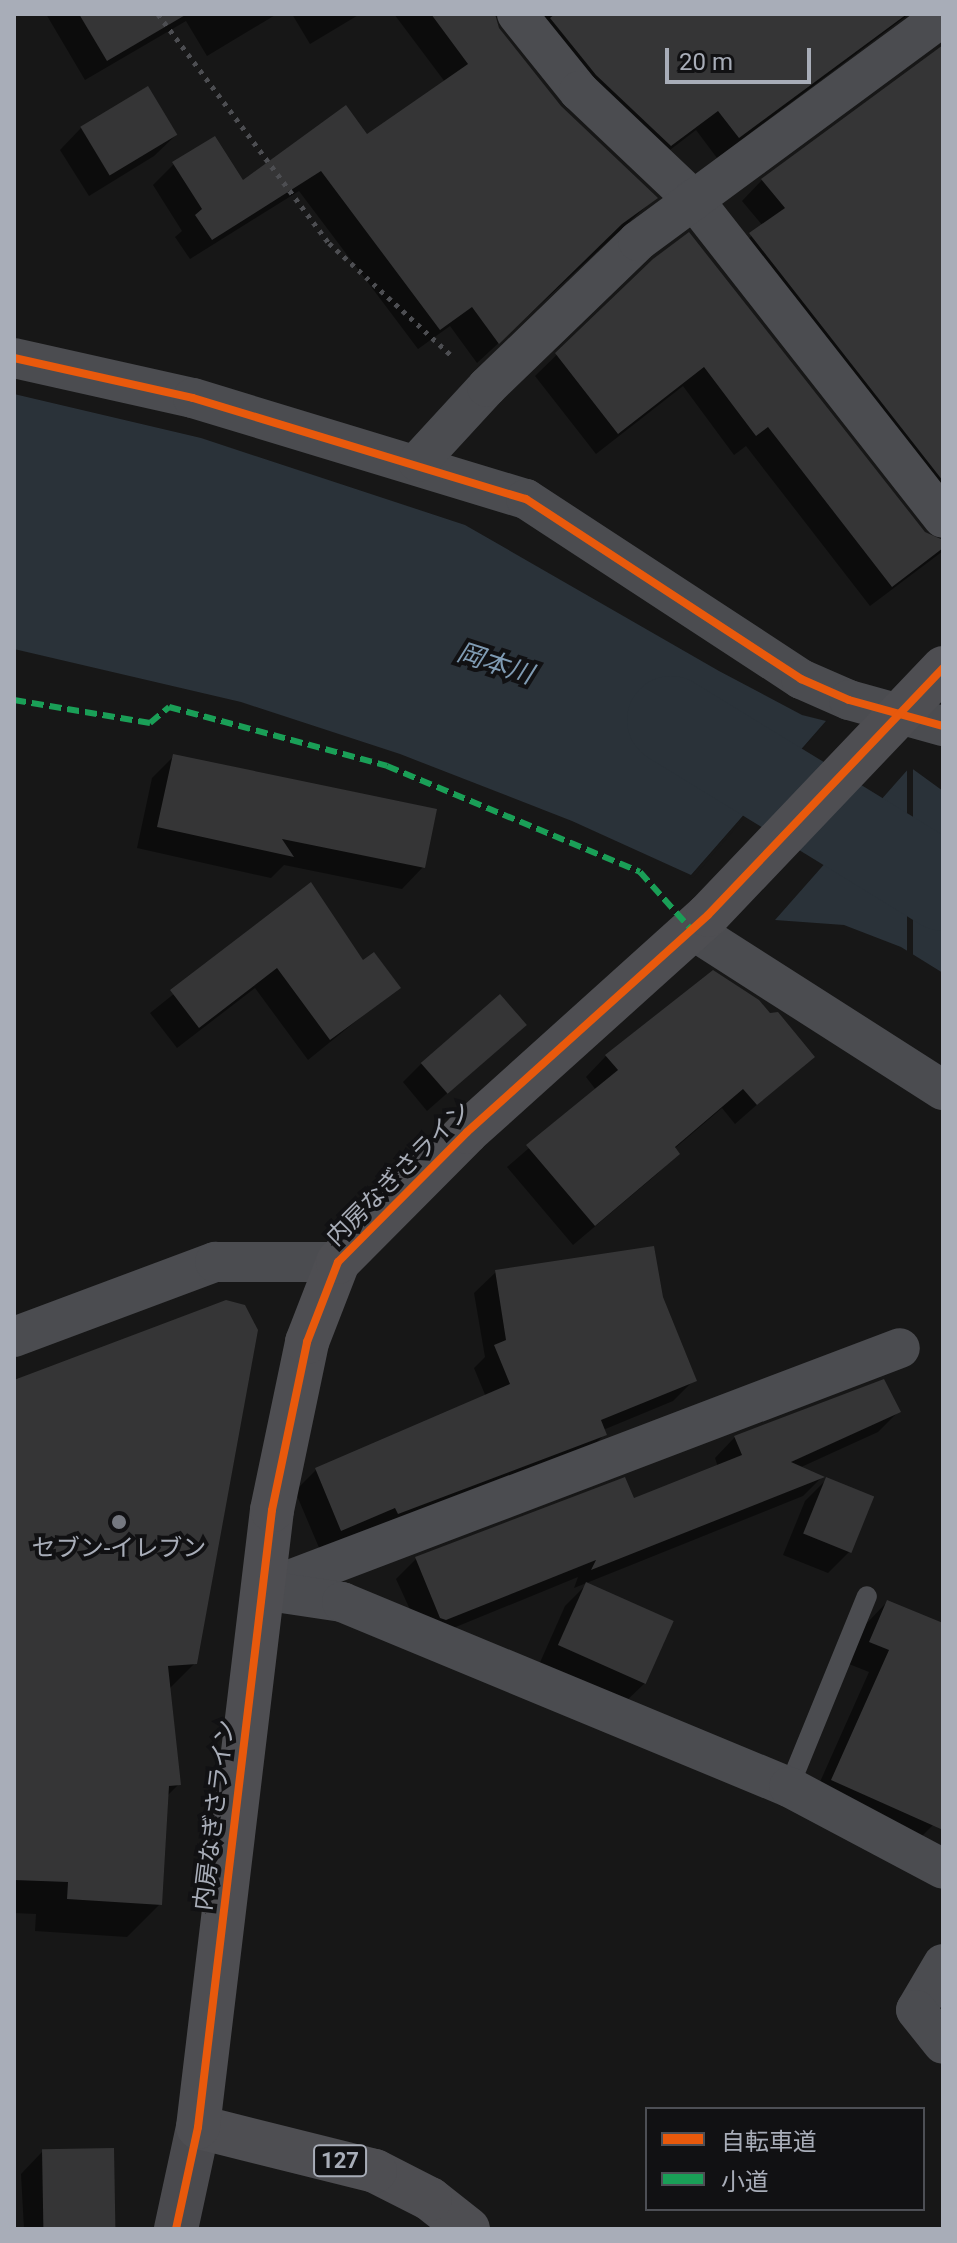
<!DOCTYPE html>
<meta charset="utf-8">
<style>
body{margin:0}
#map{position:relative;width:957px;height:2243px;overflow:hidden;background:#171717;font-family:Roboto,"Noto Sans JP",sans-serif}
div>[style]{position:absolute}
.water>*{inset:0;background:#2a3239}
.pier>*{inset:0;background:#171717;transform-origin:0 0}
.shadow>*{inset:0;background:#0007}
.river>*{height:88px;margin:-44px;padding:0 44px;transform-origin:44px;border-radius:44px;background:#2a3239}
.building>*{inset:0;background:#353536;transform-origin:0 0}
.path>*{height:5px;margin-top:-2.5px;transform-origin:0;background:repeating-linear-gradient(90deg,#4d4e52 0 4px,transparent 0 10px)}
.service>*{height:20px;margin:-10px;padding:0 10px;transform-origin:10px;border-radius:10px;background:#4b4c50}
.minor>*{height:40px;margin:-20px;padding:0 20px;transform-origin:20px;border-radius:20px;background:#4b4c50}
.secondary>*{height:44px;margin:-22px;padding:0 22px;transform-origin:22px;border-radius:22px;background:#4a4a4e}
.trunk>*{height:44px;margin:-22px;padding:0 22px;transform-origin:22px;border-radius:22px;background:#4e4e52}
.quiet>*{height:6px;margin-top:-3px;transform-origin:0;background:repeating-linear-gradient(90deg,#1a9f57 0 12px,transparent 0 18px)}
.cycleway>*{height:8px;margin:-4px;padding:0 4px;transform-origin:4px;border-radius:4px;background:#e8590c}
.dots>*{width:22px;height:22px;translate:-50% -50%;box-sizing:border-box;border:4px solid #111113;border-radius:50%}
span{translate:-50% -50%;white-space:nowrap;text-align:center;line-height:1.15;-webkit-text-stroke:8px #111113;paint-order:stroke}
.shield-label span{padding:2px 6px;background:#111113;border:2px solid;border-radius:6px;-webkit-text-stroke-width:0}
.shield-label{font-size:22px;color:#a8adb8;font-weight:700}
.street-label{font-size:24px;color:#a8adb8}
.poi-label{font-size:24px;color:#a8adb8}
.water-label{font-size:26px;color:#7f9bb3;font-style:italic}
.frame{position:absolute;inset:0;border:16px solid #a8adb8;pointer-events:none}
.legend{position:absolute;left:645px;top:2107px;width:280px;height:104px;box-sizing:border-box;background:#111113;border:2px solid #4d4f55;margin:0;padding:10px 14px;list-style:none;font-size:24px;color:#a8adb8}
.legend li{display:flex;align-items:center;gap:16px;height:40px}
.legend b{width:40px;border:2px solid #4d4f55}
.scale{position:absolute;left:665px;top:48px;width:146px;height:36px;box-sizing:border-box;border:4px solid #a8adb8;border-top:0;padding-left:10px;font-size:24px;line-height:28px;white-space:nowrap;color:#a8adb8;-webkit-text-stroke:6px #111113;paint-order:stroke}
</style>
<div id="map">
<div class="water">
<i style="clip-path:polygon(14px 394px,201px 438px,465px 525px,719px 671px,802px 715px,826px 721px,691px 875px,572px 821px,400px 754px,241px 702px,14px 649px)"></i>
<i style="clip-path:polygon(910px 767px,943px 791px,943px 973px,901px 947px,844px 925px,775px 920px)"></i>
</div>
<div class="pier">
<i style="clip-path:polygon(829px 718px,694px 877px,689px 878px)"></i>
<i style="left:907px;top:764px;width:6px;height:205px"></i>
</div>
<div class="shadow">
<i style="clip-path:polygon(46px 14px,277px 14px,207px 56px,186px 21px,85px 80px)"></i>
<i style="clip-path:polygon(292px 14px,360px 14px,310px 44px)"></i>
<i style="clip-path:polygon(394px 14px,493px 14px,497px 29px,562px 109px,655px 198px,477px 363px,450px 326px,418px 349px,299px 191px,190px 259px,175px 237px,182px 231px,153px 185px,174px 164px,242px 183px,367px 137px,445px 82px)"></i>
<i style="clip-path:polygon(499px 14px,909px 14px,717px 158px,696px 130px,649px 166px)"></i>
<i style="clip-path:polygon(943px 47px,943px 530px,730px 255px,763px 226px,742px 201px,762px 180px)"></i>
<i style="clip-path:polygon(81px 128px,176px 135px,154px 156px,89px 196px,60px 150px)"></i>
<i style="clip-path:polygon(654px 260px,924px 534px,943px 542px,943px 551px,870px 606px,746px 446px,734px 455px,683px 386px,596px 454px,535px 376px)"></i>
<i style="clip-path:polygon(174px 756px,423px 867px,402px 889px,284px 865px,271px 878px,137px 848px,152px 778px)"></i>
<i style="clip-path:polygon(310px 885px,363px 963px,398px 987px,308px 1060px,255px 988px,177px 1048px,150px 1013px)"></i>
<i style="clip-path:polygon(524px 1025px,427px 1111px,403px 1082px,422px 1063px)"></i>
<i style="clip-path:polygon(606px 1056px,812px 1056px,735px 1124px,722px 1108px,674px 1149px,678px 1153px,657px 1174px,573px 1245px,507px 1167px,596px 1090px,586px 1077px)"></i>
<i style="clip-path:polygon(496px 1272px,661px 1297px,694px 1380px,673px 1401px,603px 1430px,605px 1434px,584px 1455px,320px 1550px,295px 1491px,316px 1470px,486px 1397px,474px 1368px,485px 1357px,474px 1293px)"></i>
<i style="clip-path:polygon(14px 1382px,195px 1663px,168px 1690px,179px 1784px,167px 1796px,160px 1904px,127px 1937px,35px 1931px,36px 1914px,14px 1913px)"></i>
<i style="clip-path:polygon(898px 1412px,878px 1432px,799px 1468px,822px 1477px,803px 1496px,574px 1588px,578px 1577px,424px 1640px,396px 1579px,416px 1559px,633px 1501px,718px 1467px,715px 1458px,735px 1437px)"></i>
<i style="clip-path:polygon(827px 1479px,849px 1552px,828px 1573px,783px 1555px,805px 1501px)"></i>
<i style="clip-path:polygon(587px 1584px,645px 1683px,623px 1704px,538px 1667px,565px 1606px)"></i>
<i style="clip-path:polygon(887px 1602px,943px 1625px,943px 1803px,933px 1825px,911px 1847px,811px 1802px,869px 1672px,849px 1664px,866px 1624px)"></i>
<i style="clip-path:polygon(42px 2152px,116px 2229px,24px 2229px,21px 2174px)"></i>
</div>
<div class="river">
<i style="left:671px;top:720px;width:319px;rotate:31.5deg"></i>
</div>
<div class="building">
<i style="clip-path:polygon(79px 14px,187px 14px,107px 61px)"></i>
<i style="clip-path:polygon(431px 14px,495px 14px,499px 28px,561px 106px,658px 198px,622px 224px,499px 344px,472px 307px,440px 330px,321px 171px,212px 240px,195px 215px,202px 209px,172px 162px,215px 136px,243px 180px,346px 105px,367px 134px,468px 64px)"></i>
<i style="clip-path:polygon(555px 14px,907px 14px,739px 138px,718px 111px,671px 146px,596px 75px,550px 18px)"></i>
<i style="clip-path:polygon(943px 45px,943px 481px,749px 233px,785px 208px,761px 179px)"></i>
<i style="left:148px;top:86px;width:57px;height:79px;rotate:59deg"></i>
<i style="clip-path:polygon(689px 232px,925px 532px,943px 540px,943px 548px,892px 587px,768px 427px,756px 436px,704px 367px,618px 434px,555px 353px,653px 259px)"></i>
<i style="clip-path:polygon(173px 754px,437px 809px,425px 868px,282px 839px,294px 857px,157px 827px)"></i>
<i style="clip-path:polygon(311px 882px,363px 960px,374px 952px,401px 988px,330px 1040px,277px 968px,199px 1028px,170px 990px)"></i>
<i style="clip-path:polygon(713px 970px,759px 1000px,770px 1013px,778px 1012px,815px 1057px,757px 1105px,743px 1089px,675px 1147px,680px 1154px,595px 1226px,526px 1145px,618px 1070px,605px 1055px)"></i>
<i style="left:500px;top:994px;width:41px;height:105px;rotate:49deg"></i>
<i style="clip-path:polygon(654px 1246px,663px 1297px,697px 1381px,601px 1420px,607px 1435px,398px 1514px,395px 1508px,341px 1531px,315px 1468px,510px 1384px,494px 1345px,506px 1340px,495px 1270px)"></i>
<i style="clip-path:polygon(226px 1300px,245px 1305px,258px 1330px,197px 1664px,168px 1666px,181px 1785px,169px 1786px,162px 1905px,67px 1899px,68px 1882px,14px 1880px,14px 1380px)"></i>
<i style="clip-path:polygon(884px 1379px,901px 1412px,791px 1462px,825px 1477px,591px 1570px,596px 1560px,446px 1620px,440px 1618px,415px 1557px,625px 1477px,634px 1498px,742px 1455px,734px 1436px)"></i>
<i style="left:826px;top:1477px;width:52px;height:61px;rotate:22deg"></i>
<i style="left:586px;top:1582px;width:96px;height:69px;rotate:24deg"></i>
<i style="clip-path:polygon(887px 1600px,943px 1623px,943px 1830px,831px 1780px,889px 1650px,869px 1642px)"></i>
<i style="left:114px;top:2148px;width:81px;height:72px;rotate:89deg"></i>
</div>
<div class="path">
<i style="left:158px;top:14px;width:286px;rotate:53.3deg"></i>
<i style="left:329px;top:243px;width:168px;rotate:42.6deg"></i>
</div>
<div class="service">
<i style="left:789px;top:1787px;width:206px;rotate:-67.8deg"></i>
</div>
<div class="minor">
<i style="left:517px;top:14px;width:99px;rotate:51.2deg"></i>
<i style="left:579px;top:91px;width:157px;rotate:43.5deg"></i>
<i style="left:693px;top:199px;width:405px;rotate:51.9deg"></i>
<i style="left:14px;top:358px;width:183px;rotate:12.6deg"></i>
<i style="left:193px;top:398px;width:348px;rotate:16.9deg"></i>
<i style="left:526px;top:499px;width:329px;rotate:33.2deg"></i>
<i style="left:801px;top:679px;width:52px;rotate:23.6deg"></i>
<i style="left:849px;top:700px;width:98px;rotate:15.5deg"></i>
<i style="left:418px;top:462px;width:102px;rotate:-47.4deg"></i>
<i style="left:487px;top:387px;width:210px;rotate:-44deg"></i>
<i style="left:638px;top:241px;width:379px;rotate:-36.4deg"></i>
<i style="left:691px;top:929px;width:299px;rotate:32.6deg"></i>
<i style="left:14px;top:1337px;width:215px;rotate:-20.5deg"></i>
<i style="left:215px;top:1262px;width:123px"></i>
<i style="left:266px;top:1589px;width:678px;rotate:-20.81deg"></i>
<i style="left:262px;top:1590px;width:81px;rotate:8.5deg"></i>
<i style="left:342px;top:1602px;width:484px;rotate:22.5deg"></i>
<i style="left:789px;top:1787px;width:174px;rotate:28deg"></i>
<i style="left:943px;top:1964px;width:53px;rotate:120.4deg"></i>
<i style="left:916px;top:2010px;width:43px;rotate:51.5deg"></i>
</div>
<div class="secondary">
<i style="left:176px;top:2229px;width:104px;rotate:-77.8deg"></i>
</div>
<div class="trunk">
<i style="left:468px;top:2229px;width:48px;rotate:-141.7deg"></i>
<i style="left:430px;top:2199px;width:62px;rotate:-153deg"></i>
<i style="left:375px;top:2171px;width:182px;rotate:-166deg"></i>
<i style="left:198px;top:2127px;width:621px;rotate:-83.16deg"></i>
<i style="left:272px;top:1510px;width:172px;rotate:-78.2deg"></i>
<i style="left:307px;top:1342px;width:86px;rotate:-68.8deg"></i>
<i style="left:338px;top:1262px;width:183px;rotate:-45.2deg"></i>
<i style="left:467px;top:1132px;width:324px;rotate:-42deg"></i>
<i style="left:708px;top:915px;width:341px;rotate:-46.4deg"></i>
</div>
<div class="quiet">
<i style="left:14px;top:700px;width:138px;rotate:9.6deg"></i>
<i style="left:150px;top:723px;width:25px;rotate:-40deg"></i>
<i style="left:169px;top:707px;width:226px;rotate:15.1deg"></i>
<i style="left:387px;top:766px;width:274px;rotate:22.7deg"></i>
<i style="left:640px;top:872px;width:76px;rotate:48.2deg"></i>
</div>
<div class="cycleway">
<i style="left:14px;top:358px;width:183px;rotate:12.6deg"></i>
<i style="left:193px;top:398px;width:348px;rotate:16.9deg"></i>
<i style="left:526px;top:499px;width:329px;rotate:33.2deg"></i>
<i style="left:801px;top:679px;width:52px;rotate:23.6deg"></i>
<i style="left:849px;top:700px;width:98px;rotate:15.5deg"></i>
<i style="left:176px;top:2229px;width:104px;rotate:-77.8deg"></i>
<i style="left:198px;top:2127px;width:621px;rotate:-83.16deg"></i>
<i style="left:272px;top:1510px;width:172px;rotate:-78.2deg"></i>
<i style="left:307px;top:1342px;width:86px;rotate:-68.8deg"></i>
<i style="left:338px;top:1262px;width:183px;rotate:-45.2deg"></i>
<i style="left:467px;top:1132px;width:324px;rotate:-42deg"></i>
<i style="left:708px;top:915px;width:341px;rotate:-46.4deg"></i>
</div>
<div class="dots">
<i style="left:119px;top:1522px;background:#757880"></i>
</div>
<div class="shield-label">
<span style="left:340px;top:2161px">127</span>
</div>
<div class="street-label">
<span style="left:399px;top:1174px;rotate:-45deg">内房なぎさライン</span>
<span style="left:215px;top:1815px;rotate:-83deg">内房なぎさライン</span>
</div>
<div class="poi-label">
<span style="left:119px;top:1549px">セブン-イレブン</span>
</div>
<div class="water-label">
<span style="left:495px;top:664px;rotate:18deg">岡本川</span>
</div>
<div class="frame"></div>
<ul class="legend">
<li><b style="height:10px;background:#e8590c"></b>自転車道</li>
<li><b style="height:10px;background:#1a9f57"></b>小道</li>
</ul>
<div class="scale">20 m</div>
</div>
